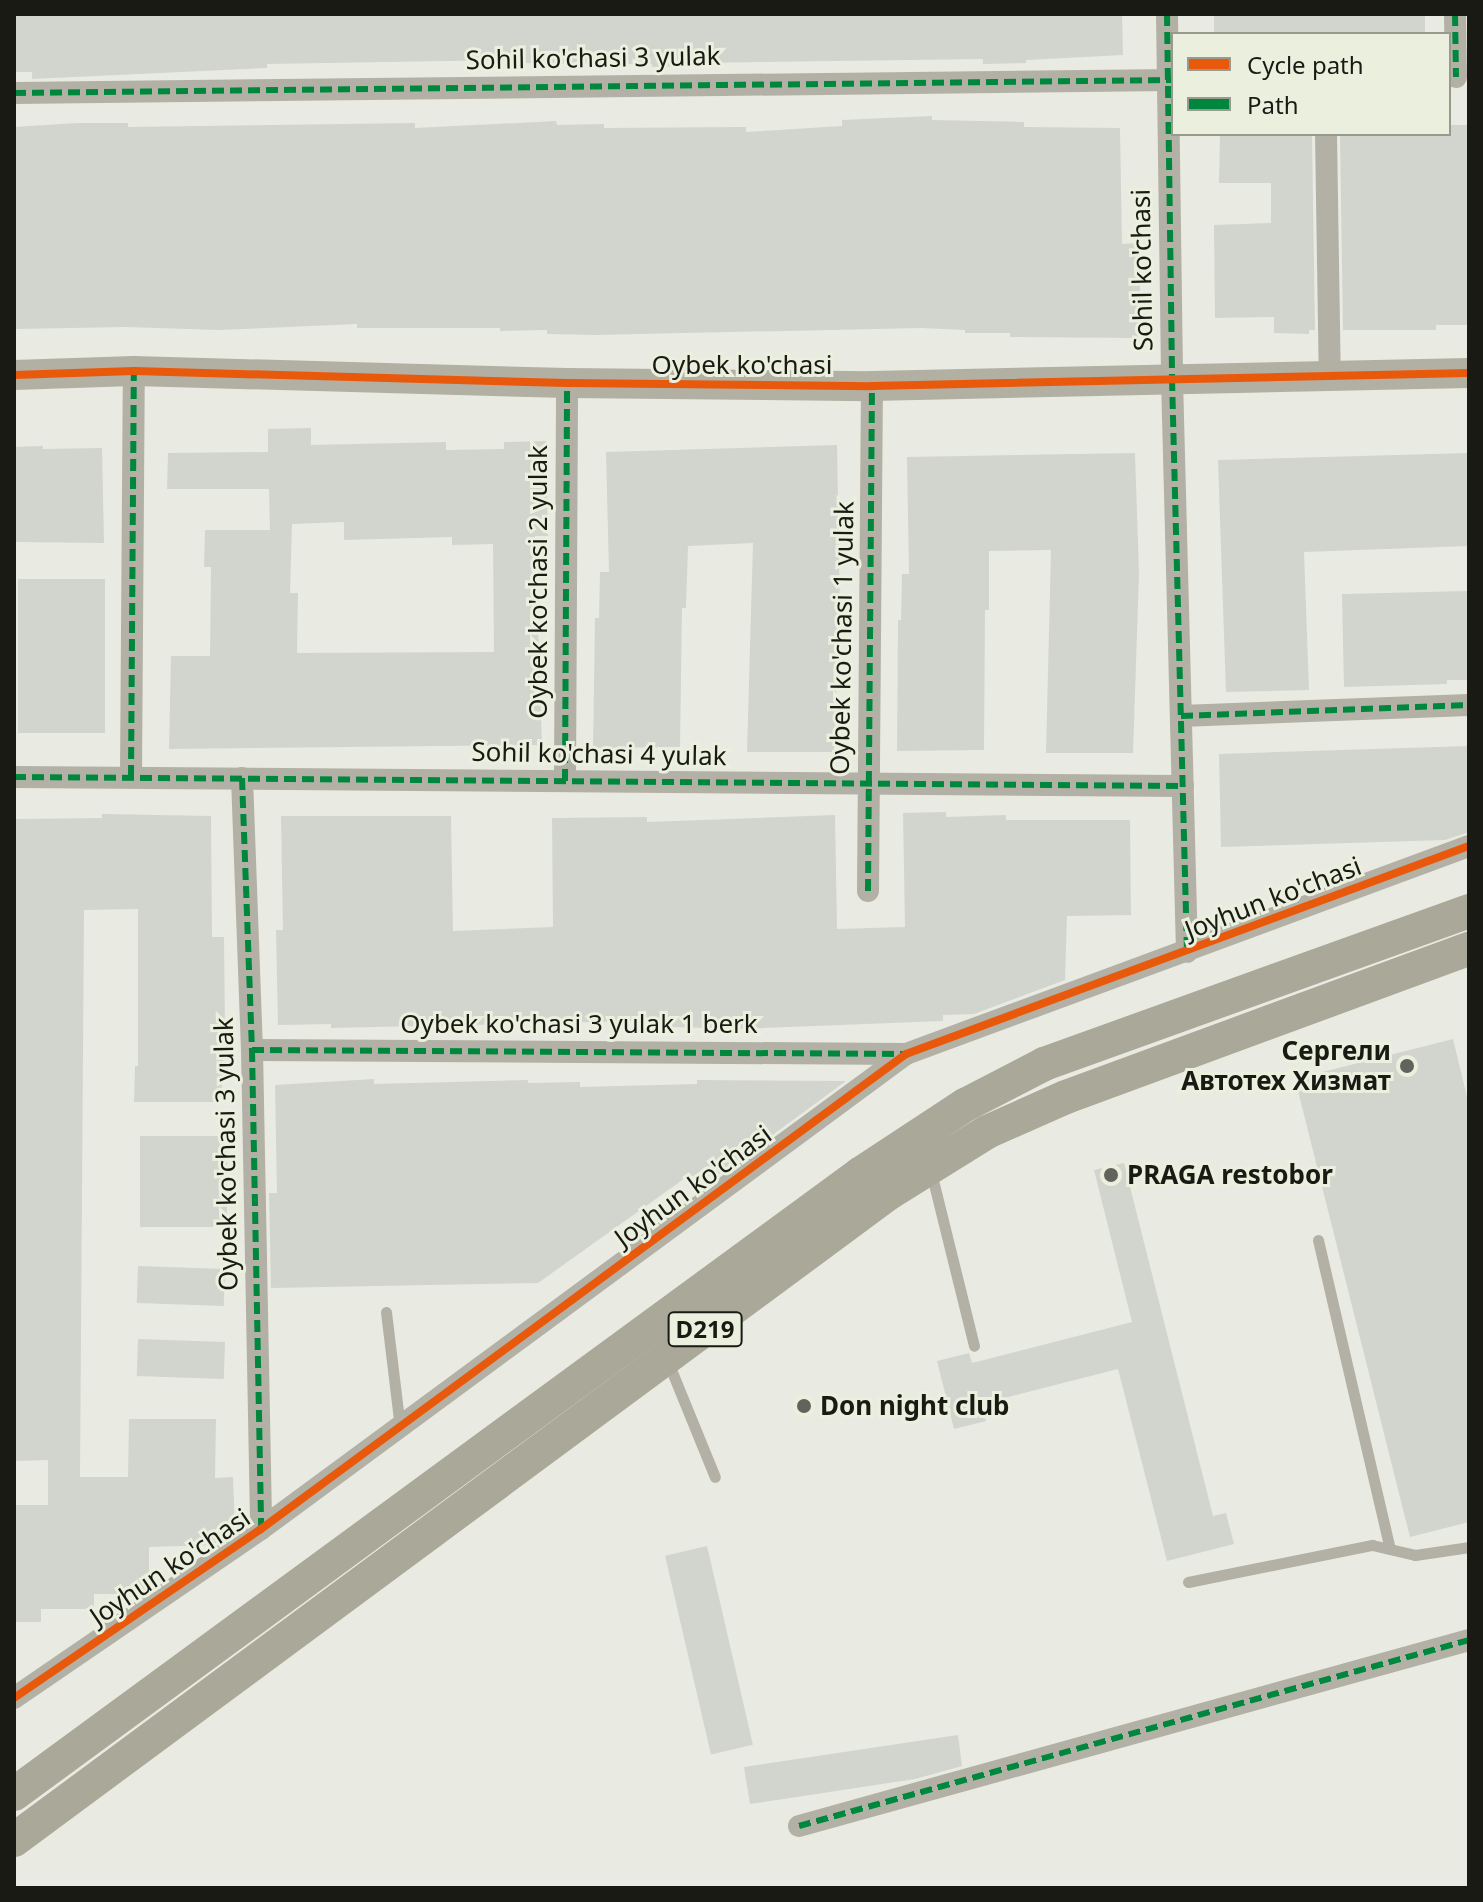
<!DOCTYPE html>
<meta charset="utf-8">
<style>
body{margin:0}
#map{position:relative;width:1483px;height:1902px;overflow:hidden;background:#e9ebe2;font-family:"Noto Sans",sans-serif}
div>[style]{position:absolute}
.building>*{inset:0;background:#d2d4ce;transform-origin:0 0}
.lane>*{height:11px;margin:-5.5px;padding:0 5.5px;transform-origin:5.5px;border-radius:5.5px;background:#b3b1a6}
.street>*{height:22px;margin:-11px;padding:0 11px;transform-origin:11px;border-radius:11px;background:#b3b1a6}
.secondary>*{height:30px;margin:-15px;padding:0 15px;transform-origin:15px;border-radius:15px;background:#b2b0a2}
.primary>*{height:34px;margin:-17px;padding:0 17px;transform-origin:17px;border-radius:17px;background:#a9a899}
.quiet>*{height:6px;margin-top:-3px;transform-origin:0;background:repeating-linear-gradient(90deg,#00873e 0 12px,transparent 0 18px)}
.cycleway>*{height:8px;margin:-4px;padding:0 4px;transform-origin:4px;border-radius:4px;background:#e8590c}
.dots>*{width:22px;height:22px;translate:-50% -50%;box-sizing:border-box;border:4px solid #ebefde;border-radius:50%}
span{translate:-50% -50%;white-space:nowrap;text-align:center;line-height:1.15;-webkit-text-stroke:6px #ebefde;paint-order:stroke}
.shield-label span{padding:2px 6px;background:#ebefde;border:2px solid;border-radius:6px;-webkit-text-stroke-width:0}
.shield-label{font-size:24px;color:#191a14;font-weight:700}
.street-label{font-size:26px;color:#191a14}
.poi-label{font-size:26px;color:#191a14;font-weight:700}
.right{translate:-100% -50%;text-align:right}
.left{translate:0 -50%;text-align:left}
.frame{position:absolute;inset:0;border:16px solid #191a14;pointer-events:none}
.legend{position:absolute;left:1171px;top:32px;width:280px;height:104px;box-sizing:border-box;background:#ebefde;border:2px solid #979a8d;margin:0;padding:10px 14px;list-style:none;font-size:24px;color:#191a14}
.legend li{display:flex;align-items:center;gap:16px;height:40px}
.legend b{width:40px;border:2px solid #979a8d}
</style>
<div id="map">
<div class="building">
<i style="clip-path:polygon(14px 14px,1122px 14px,1123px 55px,1026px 60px,1026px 63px,983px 64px,983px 59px,695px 63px,695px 66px,652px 67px,652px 64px,509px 63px,509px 60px,267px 64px,267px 68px,32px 79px,32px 72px,14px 72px)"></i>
<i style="left:1214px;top:14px;width:211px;height:20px"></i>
<i style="clip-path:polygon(932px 116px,932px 120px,1024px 122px,1024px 127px,1120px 128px,1122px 244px,1139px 243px,1141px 338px,1010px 337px,1010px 333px,965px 333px,965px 330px,921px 328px,595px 335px,547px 334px,547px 330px,500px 331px,500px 328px,357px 328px,357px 324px,219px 330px,126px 327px,14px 329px,14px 127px,77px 123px,128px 123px,128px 127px,415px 123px,415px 128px,556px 121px,557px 125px,604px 124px,604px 128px,746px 127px,746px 132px,842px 126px,842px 120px)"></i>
<i style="clip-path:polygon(1449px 125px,1469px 125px,1469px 325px,1436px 325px,1436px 330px,1343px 330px,1340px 134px,1449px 134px)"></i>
<i style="clip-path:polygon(1220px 134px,1312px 134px,1315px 330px,1309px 330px,1309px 334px,1274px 333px,1274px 317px,1215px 318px,1214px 225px,1271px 223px,1271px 183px,1219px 183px)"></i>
<i style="clip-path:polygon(evenodd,311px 428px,311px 445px,446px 442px,446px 450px,504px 449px,504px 442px,546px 441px,548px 536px,535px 536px,542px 745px,169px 749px,171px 656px,210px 656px,211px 567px,204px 567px,205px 530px,270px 530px,269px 489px,167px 489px,168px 453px,268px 452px,268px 429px,311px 428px,344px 522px,344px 540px,452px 537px,452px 545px,493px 544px,494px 652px,297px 653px,298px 593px,290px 593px,292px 524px,344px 522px)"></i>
<i style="clip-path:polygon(837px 445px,840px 614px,834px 752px,747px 752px,753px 543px,688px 546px,686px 608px,682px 608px,680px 747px,593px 748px,595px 618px,599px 618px,600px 572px,609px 572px,606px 452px)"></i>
<i style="clip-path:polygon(43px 446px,43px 449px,102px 448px,104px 543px,14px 542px,14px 447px)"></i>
<i style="clip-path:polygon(1135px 453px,1139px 574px,1133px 753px,1046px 753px,1051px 550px,989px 551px,989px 610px,985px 610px,984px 750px,897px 751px,898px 620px,901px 620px,902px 574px,909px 574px,907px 457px)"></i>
<i style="clip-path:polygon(1469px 453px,1469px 546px,1304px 552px,1309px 690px,1226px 692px,1218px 460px)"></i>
<i style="left:105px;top:579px;width:154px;height:87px;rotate:90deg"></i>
<i style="clip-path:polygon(1469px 591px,1469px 680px,1447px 680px,1447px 684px,1344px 687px,1342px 594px)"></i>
<i style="clip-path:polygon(1469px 746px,1469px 832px,1445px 840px,1221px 847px,1219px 754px)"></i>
<i style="clip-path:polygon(946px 812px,946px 817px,1006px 815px,1006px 820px,1130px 820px,1131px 915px,1067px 916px,1065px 980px,974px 1014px,943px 1015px,943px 1021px,739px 1029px,641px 1026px,641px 1021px,331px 1028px,331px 1024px,278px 1025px,276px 930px,283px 930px,281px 816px,451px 816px,453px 931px,553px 927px,552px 818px,647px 817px,647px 822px,835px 815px,837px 929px,905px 927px,903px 813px)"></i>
<i style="clip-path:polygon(102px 814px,211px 816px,212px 937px,224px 937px,225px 1033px,221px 1102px,134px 1102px,135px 1066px,138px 1066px,138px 909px,84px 910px,80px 1477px,128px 1477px,129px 1419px,216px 1419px,215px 1478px,233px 1477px,235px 1530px,213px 1545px,149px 1547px,149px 1589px,142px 1594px,94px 1594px,94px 1609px,41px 1609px,41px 1622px,14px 1622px,14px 1505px,48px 1505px,48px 1460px,14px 1461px,14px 819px,102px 818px)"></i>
<i style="clip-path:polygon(1453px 1039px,1469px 1105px,1469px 1522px,1410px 1537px,1295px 1079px)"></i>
<i style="clip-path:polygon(374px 1079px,374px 1084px,528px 1080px,528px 1083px,580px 1082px,580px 1087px,697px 1084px,697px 1080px,846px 1081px,718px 1175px,688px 1176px,538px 1283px,271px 1288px,269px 1193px,277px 1193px,275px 1085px)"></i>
<i style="left:140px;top:1136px;width:87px;height:91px"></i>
<i style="clip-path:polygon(1124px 1163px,1213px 1516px,1226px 1513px,1234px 1544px,1167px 1561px,1118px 1369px,981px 1404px,986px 1421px,954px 1429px,937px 1361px,969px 1353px,972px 1363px,1132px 1322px,1094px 1170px)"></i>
<i style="left:225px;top:1269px;width:37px;height:87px;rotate:92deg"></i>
<i style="left:225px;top:1342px;width:37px;height:87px;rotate:92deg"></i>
<i style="left:707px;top:1546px;width:204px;height:43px;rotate:77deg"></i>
<i style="clip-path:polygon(958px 1735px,962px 1766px,915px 1779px,750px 1804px,744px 1767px)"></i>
</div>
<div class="lane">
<i style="left:931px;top:1172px;width:179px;rotate:76.1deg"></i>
<i style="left:1318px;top:1240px;width:317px;rotate:76.9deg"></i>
<i style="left:386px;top:1312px;width:116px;rotate:83.1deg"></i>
<i style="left:668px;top:1362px;width:124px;rotate:67.8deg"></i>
<i style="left:1188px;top:1582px;width:188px;rotate:-11.4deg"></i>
<i style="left:1372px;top:1545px;width:44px;rotate:13.1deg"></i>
<i style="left:1415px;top:1555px;width:55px;rotate:-8.4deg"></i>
</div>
<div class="street">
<i style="left:1167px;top:14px;width:365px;rotate:89.2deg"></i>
<i style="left:1172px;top:379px;width:573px;rotate:88.5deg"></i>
<i style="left:1455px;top:14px;width:63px;rotate:89.1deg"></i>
<i style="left:14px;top:93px;width:1159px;rotate:-0.64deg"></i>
<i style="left:1326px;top:134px;width:242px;rotate:89.1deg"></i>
<i style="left:1181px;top:716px;width:288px;rotate:-2.2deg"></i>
<i style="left:14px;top:777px;width:1169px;rotate:0.44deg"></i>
<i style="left:131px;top:777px;width:406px;rotate:-89.6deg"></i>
<i style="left:242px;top:778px;width:272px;rotate:87.9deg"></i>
<i style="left:252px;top:1050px;width:479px;rotate:88.9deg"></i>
<i style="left:565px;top:781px;width:398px;rotate:-89.7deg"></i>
<i style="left:868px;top:891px;width:505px;rotate:-89.55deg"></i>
<i style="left:252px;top:1050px;width:654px;rotate:0.35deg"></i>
<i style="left:14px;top:1698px;width:299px;rotate:-34.4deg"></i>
<i style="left:261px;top:1529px;width:801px;rotate:-36.37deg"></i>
<i style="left:906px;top:1054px;width:600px;rotate:-20.28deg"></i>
<i style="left:799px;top:1826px;width:695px;rotate:-15.52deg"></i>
</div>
<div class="secondary">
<i style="left:14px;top:375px;width:120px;rotate:-1.9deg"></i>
<i style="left:134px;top:371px;width:433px;rotate:1.6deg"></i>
<i style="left:567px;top:383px;width:305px;rotate:0.6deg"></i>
<i style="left:872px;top:386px;width:597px;rotate:-1.25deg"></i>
</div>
<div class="primary">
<i style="left:14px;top:1794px;width:1049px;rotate:-36.24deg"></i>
<i style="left:860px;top:1174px;width:126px;rotate:-33.3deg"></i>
<i style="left:965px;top:1105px;width:89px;rotate:-27.4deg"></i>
<i style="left:1044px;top:1064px;width:452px;rotate:-19.8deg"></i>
<i style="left:14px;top:1840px;width:1088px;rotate:-36.48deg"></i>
<i style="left:889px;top:1193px;width:115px;rotate:-31.9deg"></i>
<i style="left:987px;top:1132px;width:86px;rotate:-23.9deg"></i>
<i style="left:1066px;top:1097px;width:429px;rotate:-20.2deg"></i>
</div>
<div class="quiet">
<i style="left:1167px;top:14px;width:365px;rotate:89.2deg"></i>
<i style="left:1172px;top:379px;width:573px;rotate:88.5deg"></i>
<i style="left:1455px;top:14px;width:63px;rotate:89.1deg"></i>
<i style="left:14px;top:93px;width:1159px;rotate:-0.64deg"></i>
<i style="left:1181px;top:716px;width:288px;rotate:-2.2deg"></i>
<i style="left:14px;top:777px;width:1169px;rotate:0.44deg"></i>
<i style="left:131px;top:777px;width:406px;rotate:-89.6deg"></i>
<i style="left:242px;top:778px;width:272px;rotate:87.9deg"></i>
<i style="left:252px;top:1050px;width:479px;rotate:88.9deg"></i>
<i style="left:565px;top:781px;width:398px;rotate:-89.7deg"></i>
<i style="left:868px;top:891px;width:505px;rotate:-89.55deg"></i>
<i style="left:252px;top:1050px;width:652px;rotate:0.35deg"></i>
<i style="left:799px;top:1826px;width:695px;rotate:-15.52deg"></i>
</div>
<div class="cycleway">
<i style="left:14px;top:375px;width:120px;rotate:-1.9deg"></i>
<i style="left:134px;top:371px;width:433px;rotate:1.6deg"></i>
<i style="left:567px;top:383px;width:305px;rotate:0.6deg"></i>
<i style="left:872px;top:386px;width:597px;rotate:-1.25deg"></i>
<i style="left:14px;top:1698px;width:299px;rotate:-34.4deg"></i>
<i style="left:261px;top:1529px;width:801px;rotate:-36.37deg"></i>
<i style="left:906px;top:1054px;width:600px;rotate:-20.28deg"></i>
</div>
<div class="dots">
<i style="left:1407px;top:1066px;background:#62635c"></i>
<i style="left:1111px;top:1175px;background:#62635c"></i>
<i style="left:804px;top:1406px;background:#62635c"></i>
</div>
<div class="shield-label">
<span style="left:705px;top:1329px">D219</span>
</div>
<div class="street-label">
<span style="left:593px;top:58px;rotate:-1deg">Sohil ko'chasi 3 yulak</span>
<span style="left:1142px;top:270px;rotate:-91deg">Sohil ko'chasi</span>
<span style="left:742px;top:365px">Oybek ko'chasi</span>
<span style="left:538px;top:582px;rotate:-90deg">Oybek ko'chasi 2 yulak</span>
<span style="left:842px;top:638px;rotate:-89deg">Oybek ko'chasi 1 yulak</span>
<span style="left:599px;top:754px;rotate:1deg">Sohil ko'chasi 4 yulak</span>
<span style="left:1273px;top:898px;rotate:-21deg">Joyhun ko'chasi</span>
<span style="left:579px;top:1024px">Oybek ko'chasi 3 yulak 1 berk</span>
<span style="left:226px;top:1154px;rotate:-91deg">Oybek ko'chasi 3 yulak</span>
<span style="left:693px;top:1186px;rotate:-36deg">Joyhun ko'chasi</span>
<span style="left:170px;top:1567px;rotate:-34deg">Joyhun ko'chasi</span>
</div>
<div class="poi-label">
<span class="right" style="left:1391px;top:1066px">Сергели<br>Автотех Хизмат</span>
<span class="left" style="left:1127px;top:1175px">PRAGA restobor</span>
<span class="left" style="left:820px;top:1406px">Don night club</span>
</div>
<div class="frame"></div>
<ul class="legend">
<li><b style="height:10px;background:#e8590c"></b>Cycle path</li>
<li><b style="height:10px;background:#00873e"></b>Path</li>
</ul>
</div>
